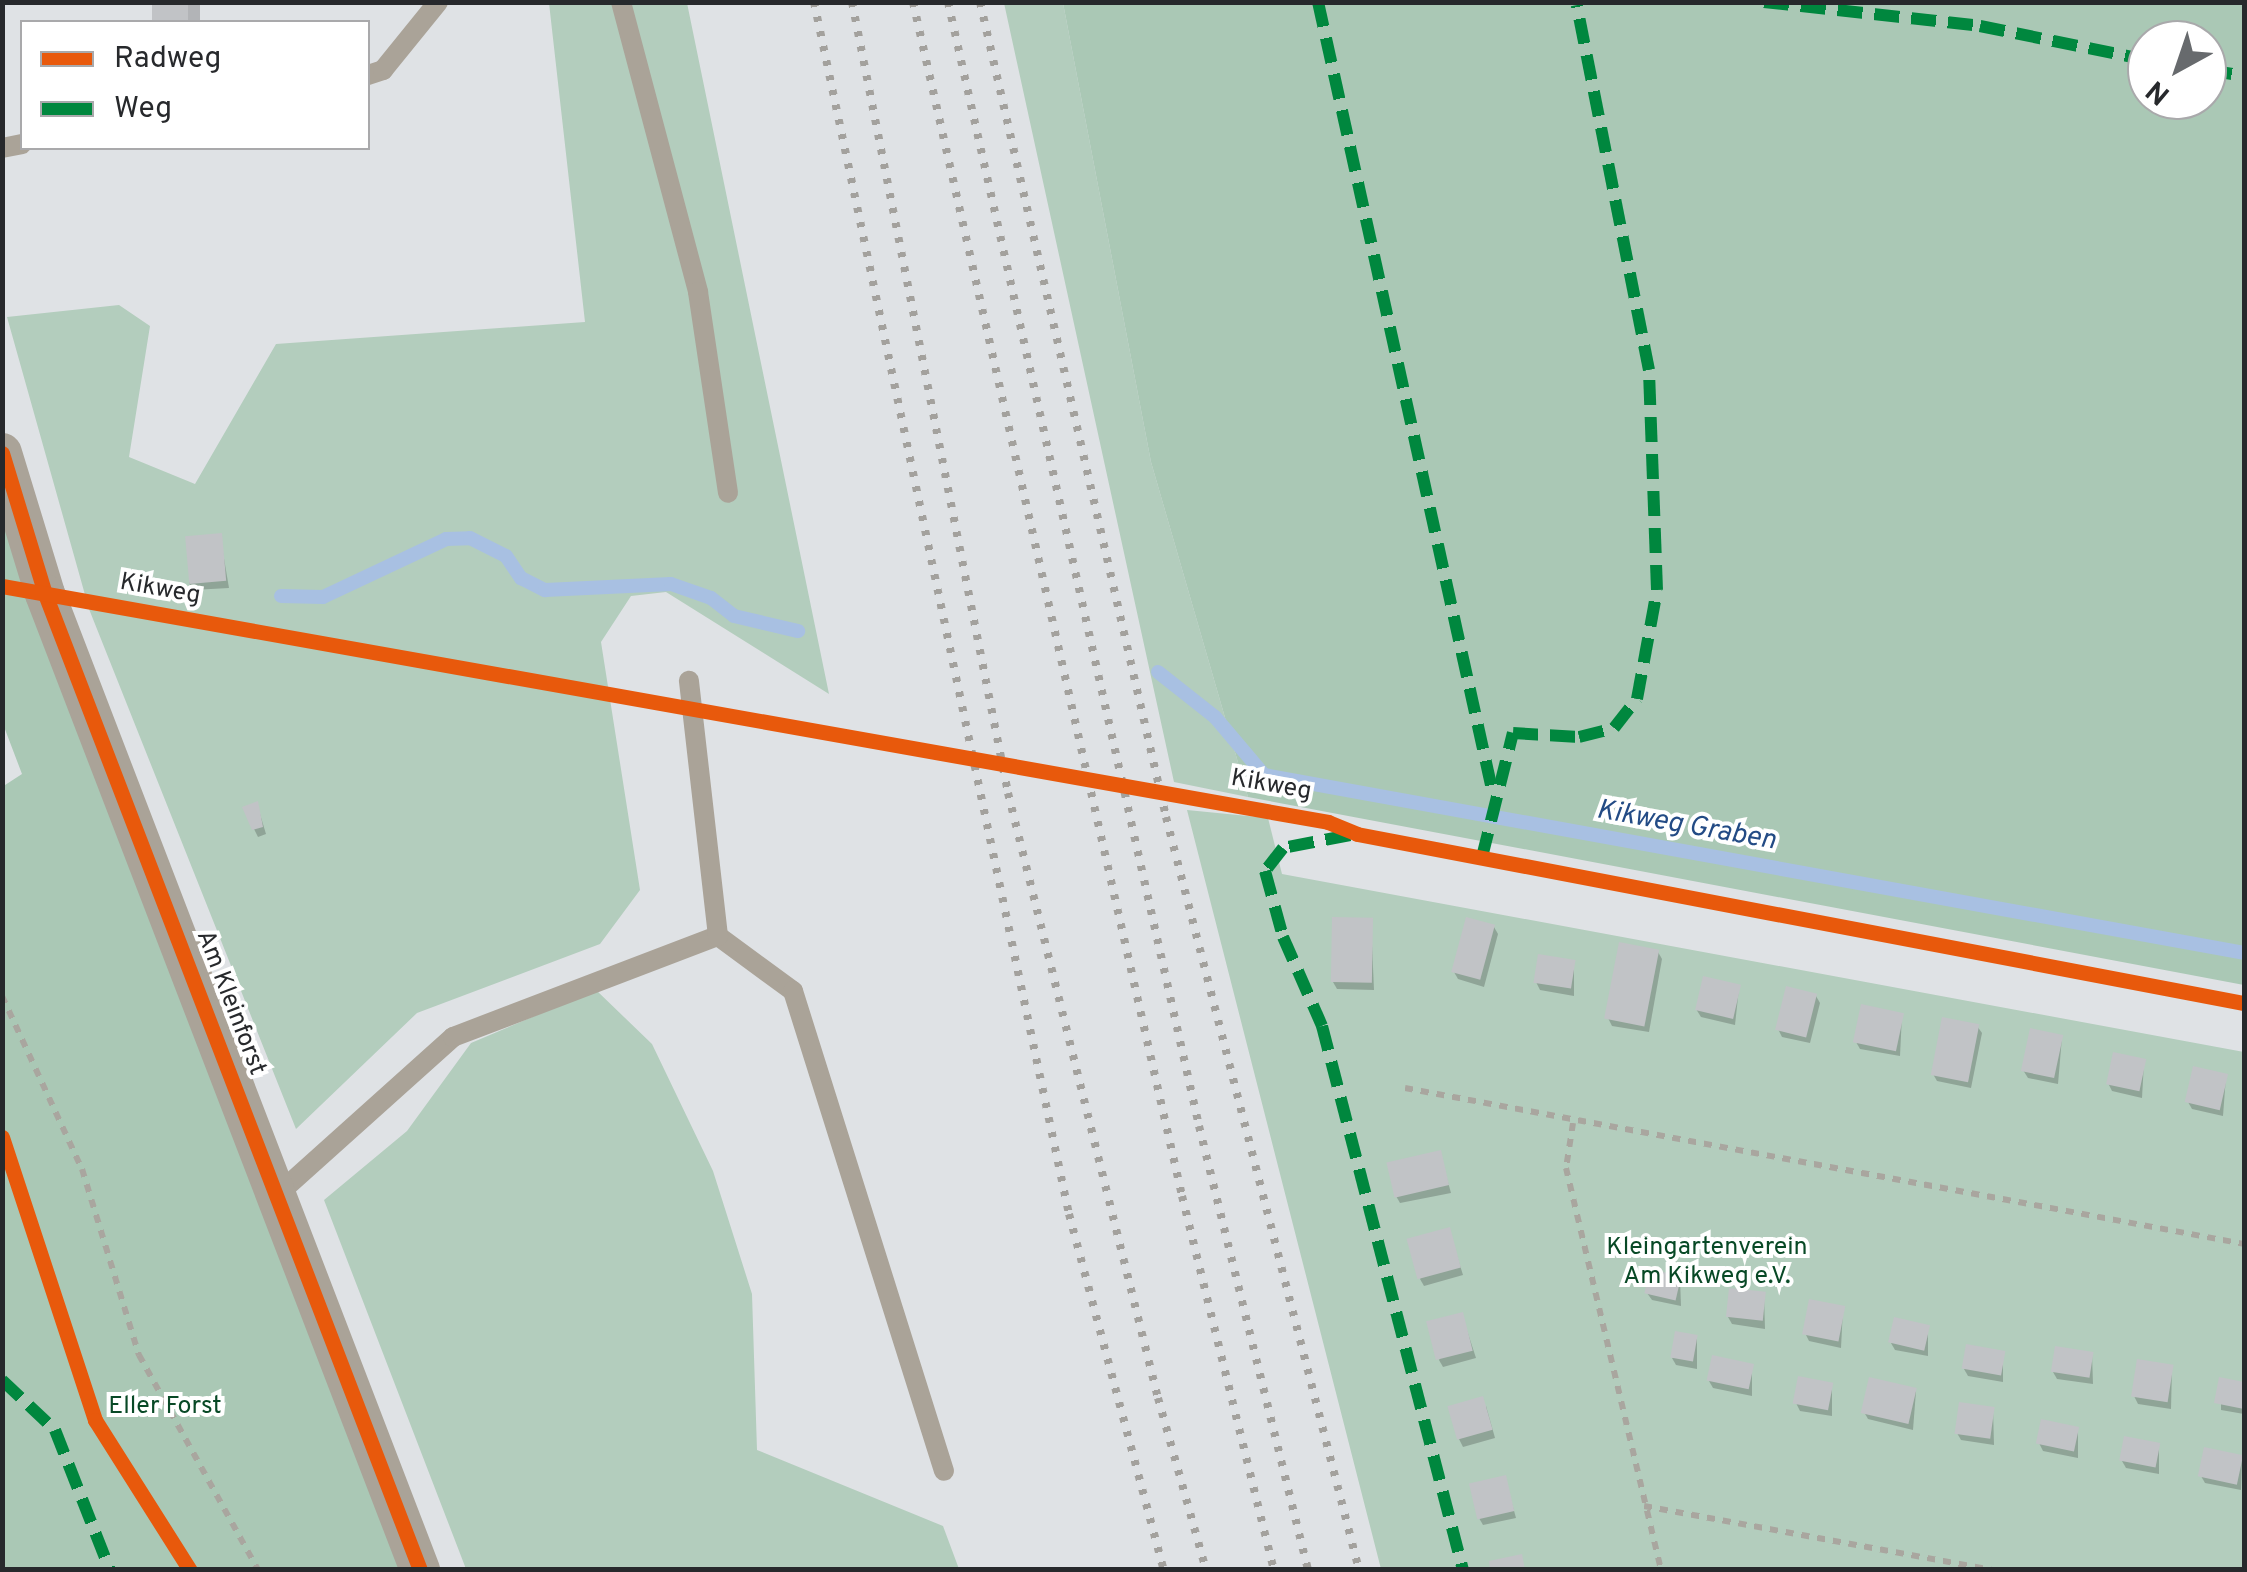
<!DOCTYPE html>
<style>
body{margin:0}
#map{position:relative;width:2247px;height:1572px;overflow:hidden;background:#dfe2e5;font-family:Overpass,sans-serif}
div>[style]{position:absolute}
.green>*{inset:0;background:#b3cdbd}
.forest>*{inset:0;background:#aac8b5}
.shadow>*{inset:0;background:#0003;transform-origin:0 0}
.stream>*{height:14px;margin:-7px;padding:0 7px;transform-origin:7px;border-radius:7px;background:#a8c0e2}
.building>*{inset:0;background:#c1c3c6;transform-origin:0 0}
.path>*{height:6px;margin-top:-3px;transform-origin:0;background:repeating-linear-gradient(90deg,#a9a69f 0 8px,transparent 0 16px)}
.service>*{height:20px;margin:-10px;padding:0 10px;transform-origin:10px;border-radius:10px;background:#aaa398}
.minor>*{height:40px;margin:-20px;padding:0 20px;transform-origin:20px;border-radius:20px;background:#aaa398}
.rail>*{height:8px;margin-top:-4px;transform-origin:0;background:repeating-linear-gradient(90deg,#a3a19d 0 5px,transparent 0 15px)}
.quiet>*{height:12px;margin-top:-6px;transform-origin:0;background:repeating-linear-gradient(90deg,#00873e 0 25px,transparent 0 37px)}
.cycleway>*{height:15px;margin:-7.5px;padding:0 7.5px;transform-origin:7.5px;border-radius:7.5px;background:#e8590c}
span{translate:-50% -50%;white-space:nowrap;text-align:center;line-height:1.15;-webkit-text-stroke:8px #fff;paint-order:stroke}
.street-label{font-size:25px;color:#27292c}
.park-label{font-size:25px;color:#084926}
.water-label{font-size:28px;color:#234b85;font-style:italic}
.frame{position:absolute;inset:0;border:5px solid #27292c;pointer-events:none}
.legend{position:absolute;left:20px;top:20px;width:350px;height:130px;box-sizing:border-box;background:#fff;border:2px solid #a9a9ab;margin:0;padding:12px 18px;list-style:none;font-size:30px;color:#27292c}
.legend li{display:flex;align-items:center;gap:20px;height:50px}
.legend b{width:50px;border:2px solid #a9a9ab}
.north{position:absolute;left:2127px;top:20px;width:100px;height:100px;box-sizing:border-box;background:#fff;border:2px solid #a9a9ab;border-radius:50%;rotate:220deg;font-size:28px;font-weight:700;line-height:40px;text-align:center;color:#27292c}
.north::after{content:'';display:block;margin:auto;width:35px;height:45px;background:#676a6d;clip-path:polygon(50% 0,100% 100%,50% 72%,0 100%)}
</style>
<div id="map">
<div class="green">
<i style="clip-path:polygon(549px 3px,687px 3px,829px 694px,666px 592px,631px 596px,601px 642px,640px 890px,600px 944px,417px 1013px,296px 1129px,89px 609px,7px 317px,119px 305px,150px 326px,129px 457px,195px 484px,276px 344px,585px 322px)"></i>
<i style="clip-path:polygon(1004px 3px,1063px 3px,1151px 462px,1248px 797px,1174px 782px)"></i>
<i style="clip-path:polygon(1187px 810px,1268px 818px,1282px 874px,2244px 1052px,2244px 1569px,1381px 1569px)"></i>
<i style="clip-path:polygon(596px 990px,652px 1044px,713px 1171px,752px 1294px,757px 1450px,943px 1526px,959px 1569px,466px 1569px,324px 1200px,407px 1131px,471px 1043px)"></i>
</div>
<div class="forest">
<i style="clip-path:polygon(evenodd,1063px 3px,2244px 3px,2244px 985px,1248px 797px,1151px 462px,1063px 3px,2147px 40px,2207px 40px,2207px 100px,2147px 100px,2147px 40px)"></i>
<i style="clip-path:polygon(2px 502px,403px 1569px,3px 1569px,2px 787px,22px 774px,3px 724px)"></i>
</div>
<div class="shadow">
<i style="left:155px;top:2px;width:45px;height:20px"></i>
<i style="clip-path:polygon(220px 535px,229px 588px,193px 590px,189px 583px)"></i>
<i style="clip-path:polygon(257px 804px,266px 834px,258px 837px,254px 829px)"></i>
<i style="clip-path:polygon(1371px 921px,1374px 990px,1337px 989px,1333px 982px)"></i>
<i style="clip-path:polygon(1494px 927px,1498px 934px,1484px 987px,1458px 979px,1454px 972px)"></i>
<i style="clip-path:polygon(1658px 952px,1662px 959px,1649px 1032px,1612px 1026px,1608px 1018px)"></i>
<i style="clip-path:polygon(1574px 962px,1574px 996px,1540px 990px,1536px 982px)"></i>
<i style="clip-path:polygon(1739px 988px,1735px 1025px,1701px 1017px,1696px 1009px)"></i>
<i style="clip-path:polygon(1816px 996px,1820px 1003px,1810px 1043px,1782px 1037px,1778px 1029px)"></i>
<i style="clip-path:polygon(1902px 1015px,1900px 1056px,1860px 1049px,1856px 1042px)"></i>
<i style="clip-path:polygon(1977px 1026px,1982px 1033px,1971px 1088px,1937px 1081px,1933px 1074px)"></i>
<i style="clip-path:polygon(2062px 1037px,2058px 1084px,2028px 1078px,2023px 1070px)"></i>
<i style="clip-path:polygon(2144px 1062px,2142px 1098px,2112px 1091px,2108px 1083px)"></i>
<i style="clip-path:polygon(2226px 1076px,2223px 1116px,2192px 1109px,2188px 1102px)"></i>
<i style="clip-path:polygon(1440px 1153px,1451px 1193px,1400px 1203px,1396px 1196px)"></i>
<i style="clip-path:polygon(1449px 1230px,1463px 1275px,1424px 1286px,1420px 1279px)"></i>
<i style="clip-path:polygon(1680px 1278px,1681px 1306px,1652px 1300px,1647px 1293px)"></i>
<i style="clip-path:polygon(1764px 1295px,1765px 1329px,1732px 1324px,1728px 1317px)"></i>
<i style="clip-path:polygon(1843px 1308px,1841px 1348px,1809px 1341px,1805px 1333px)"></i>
<i style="clip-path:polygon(1462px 1315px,1476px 1358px,1443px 1367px,1439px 1360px)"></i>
<i style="clip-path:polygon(1928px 1328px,1928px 1356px,1895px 1350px,1891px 1343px)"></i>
<i style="clip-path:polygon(1697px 1338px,1697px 1369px,1676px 1365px,1672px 1358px)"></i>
<i style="clip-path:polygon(2003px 1353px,2003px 1382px,1968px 1376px,1964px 1369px)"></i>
<i style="clip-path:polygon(2092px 1354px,2093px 1384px,2057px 1379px,2053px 1372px)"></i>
<i style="clip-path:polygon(1752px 1366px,1752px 1396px,1713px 1388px,1709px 1381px)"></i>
<i style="clip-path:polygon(2172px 1367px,2171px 1409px,2138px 1404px,2134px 1396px)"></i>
<i style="clip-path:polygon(2221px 1380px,2244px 1384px,2244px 1414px,2221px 1410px)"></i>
<i style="clip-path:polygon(1832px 1385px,1832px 1416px,1800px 1411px,1796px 1403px)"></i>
<i style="clip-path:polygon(1916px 1391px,1913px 1430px,1868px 1419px,1864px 1412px)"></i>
<i style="clip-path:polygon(1486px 1406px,1495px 1438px,1463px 1447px,1459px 1439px)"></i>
<i style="clip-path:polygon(1993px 1409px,1994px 1445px,1961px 1440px,1957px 1433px)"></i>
<i style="clip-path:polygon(2078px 1429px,2078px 1458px,2043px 1451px,2039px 1443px)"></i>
<i style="clip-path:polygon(2159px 1445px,2159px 1474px,2126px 1468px,2122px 1461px)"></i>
<i style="clip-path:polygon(2242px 1457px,2241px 1490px,2205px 1483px,2201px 1476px)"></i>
<i style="clip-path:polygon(1505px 1478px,1516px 1518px,1483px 1525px,1479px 1518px)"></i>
</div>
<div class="stream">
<i style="left:281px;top:596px;width:42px;rotate:1.4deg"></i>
<i style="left:323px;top:597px;width:136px;rotate:-25.2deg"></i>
<i style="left:446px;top:539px;width:24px;rotate:-2deg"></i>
<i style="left:470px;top:538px;width:40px;rotate:26.6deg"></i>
<i style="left:506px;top:556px;width:27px;rotate:56deg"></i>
<i style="left:521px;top:578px;width:27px;rotate:27deg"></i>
<i style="left:545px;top:590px;width:126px;rotate:-2.7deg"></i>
<i style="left:671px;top:584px;width:42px;rotate:19.3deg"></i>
<i style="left:711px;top:598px;width:29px;rotate:38deg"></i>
<i style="left:734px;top:616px;width:66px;rotate:13.2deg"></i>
<i style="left:1158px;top:672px;width:73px;rotate:38.3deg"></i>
<i style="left:1215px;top:717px;width:76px;rotate:49.8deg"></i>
<i style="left:1264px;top:775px;width:996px;rotate:10.29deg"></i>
</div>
<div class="building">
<i style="left:152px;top:2px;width:36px;height:20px"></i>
<i style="left:222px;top:533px;width:48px;height:37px;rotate:85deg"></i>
<i style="clip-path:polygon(258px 801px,263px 827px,252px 830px,242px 807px)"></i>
<i style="left:1332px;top:917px;width:41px;height:65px;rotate:1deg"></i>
<i style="left:1466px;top:917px;width:30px;height:57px;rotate:15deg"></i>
<i style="left:1619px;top:942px;width:41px;height:78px;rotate:11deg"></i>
<i style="left:1538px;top:954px;width:38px;height:29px;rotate:9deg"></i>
<i style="left:1703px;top:976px;width:39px;height:35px;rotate:13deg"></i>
<i style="left:1786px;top:986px;width:32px;height:45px;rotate:14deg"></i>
<i style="left:1861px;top:1004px;width:44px;height:39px;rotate:12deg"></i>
<i style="left:1942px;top:1017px;width:38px;height:59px;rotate:11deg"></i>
<i style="left:2030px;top:1028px;width:34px;height:44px;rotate:12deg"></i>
<i style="left:2113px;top:1052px;width:34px;height:33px;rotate:12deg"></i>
<i style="left:2193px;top:1066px;width:36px;height:37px;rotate:13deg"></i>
<i style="left:1441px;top:1150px;width:36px;height:56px;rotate:77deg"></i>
<i style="left:1450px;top:1227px;width:42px;height:45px;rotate:75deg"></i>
<i style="left:1650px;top:1269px;width:32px;height:25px;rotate:13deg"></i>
<i style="left:1729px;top:1288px;width:37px;height:29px;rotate:6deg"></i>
<i style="left:1809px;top:1299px;width:37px;height:36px;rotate:11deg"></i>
<i style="left:1463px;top:1312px;width:40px;height:38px;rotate:76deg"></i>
<i style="left:1894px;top:1317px;width:37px;height:26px;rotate:13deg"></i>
<i style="left:1675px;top:1331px;width:23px;height:27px;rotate:10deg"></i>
<i style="left:1966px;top:1344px;width:40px;height:25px;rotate:10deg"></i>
<i style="left:2055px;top:1346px;width:39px;height:26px;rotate:9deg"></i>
<i style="left:1712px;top:1355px;width:43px;height:26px;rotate:12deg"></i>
<i style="left:2137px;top:1359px;width:37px;height:38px;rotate:9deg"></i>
<i style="left:1798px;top:1376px;width:36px;height:28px;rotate:11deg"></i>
<i style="left:1869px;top:1377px;width:49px;height:37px;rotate:13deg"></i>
<i style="clip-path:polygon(2219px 1377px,2244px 1382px,2244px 1409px,2214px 1403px)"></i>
<i style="left:1483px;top:1396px;width:35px;height:37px;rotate:74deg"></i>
<i style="left:1959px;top:1402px;width:36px;height:32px;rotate:8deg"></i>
<i style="left:2041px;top:1419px;width:39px;height:25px;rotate:12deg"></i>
<i style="left:2124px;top:1436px;width:37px;height:25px;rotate:11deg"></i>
<i style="left:2204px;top:1447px;width:40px;height:30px;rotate:12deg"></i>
<i style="left:1506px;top:1475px;width:37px;height:38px;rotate:77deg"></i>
<i style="clip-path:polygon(1522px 1554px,1525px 1570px,1490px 1570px,1489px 1561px)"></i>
</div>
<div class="path">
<i style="left:92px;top:603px;width:136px;rotate:10.2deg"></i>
<i style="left:1205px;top:800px;width:125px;rotate:10.1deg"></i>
<i style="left:2px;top:996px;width:191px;rotate:65.2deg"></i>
<i style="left:82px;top:1169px;width:195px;rotate:73deg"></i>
<i style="left:139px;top:1355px;width:246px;rotate:61deg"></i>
<i style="left:1405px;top:1088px;width:853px;rotate:10.53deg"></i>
<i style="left:1573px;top:1123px;width:46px;rotate:98.8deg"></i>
<i style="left:1566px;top:1168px;width:413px;rotate:76.7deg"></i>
<i style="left:1644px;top:1506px;width:354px;rotate:10.4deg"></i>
</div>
<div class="service">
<i style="left:621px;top:2px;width:300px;rotate:75.1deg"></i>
<i style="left:698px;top:292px;width:203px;rotate:81.5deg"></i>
<i style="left:368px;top:75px;width:16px;rotate:-18deg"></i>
<i style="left:383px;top:70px;width:87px;rotate:-51deg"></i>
<i style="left:2px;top:148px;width:20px;rotate:-11deg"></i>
<i style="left:718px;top:936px;width:93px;rotate:36.3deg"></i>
<i style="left:793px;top:991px;width:503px;rotate:72.54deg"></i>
<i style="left:277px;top:1195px;width:237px;rotate:-41.9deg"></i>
<i style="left:453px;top:1037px;width:284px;rotate:-20.9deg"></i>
<i style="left:718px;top:936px;width:257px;rotate:-96.5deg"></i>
</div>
<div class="minor">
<i style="left:2px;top:453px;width:147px;rotate:73deg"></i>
<i style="left:45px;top:594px;width:1046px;rotate:68.98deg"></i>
</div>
<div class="rail">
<i style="left:814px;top:2px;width:1239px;rotate:78.12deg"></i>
<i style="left:1069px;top:1214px;width:368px;rotate:75.1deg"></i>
<i style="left:852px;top:2px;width:806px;rotate:78.84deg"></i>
<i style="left:1008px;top:793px;width:623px;rotate:76.08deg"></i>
<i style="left:1158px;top:1398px;width:179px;rotate:74.4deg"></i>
<i style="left:913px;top:2px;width:1224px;rotate:77.3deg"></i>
<i style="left:1182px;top:1196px;width:385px;rotate:76.2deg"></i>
<i style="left:948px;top:2px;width:1152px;rotate:77.41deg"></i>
<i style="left:1199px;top:1126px;width:457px;rotate:76.2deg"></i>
<i style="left:980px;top:2px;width:836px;rotate:77.14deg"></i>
<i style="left:1166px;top:817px;width:777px;rotate:75.62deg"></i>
</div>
<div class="quiet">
<i style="left:1318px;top:2px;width:811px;rotate:77.54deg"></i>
<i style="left:1764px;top:2px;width:217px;rotate:6.3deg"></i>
<i style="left:1980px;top:26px;width:170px;rotate:11.5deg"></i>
<i style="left:2207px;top:70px;width:37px;rotate:9deg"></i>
<i style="left:1350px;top:835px;width:68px;rotate:169deg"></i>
<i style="left:1283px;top:848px;width:29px;rotate:128deg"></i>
<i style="left:1265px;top:871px;width:68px;rotate:74.7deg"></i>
<i style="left:1283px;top:937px;width:97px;rotate:66.3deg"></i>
<i style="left:1322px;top:1026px;width:562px;rotate:75.47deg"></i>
<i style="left:1482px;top:857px;width:128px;rotate:-76deg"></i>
<i style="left:1513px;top:733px;width:66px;rotate:3.5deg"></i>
<i style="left:1579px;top:737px;width:36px;rotate:-14deg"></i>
<i style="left:1614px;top:728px;width:37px;rotate:-52deg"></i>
<i style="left:1637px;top:699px;width:111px;rotate:-79.6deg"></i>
<i style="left:1657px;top:590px;width:220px;rotate:-92.1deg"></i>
<i style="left:1649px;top:370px;width:372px;rotate:-101.2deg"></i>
<i style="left:2px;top:1380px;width:73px;rotate:43.3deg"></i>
<i style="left:55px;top:1430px;width:150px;rotate:68.6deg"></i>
</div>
<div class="cycleway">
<i style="left:2px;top:453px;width:147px;rotate:73deg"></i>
<i style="left:45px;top:594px;width:1046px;rotate:68.98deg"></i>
<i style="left:2px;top:586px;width:1347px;rotate:10.09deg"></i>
<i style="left:1328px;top:822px;width:31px;rotate:22deg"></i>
<i style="left:1357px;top:834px;width:903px;rotate:10.79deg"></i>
<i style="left:2px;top:1137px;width:298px;rotate:71.8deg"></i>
<i style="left:95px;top:1420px;width:178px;rotate:57.7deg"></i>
</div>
<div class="street-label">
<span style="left:160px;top:590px;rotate:10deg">Kikweg</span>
<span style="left:1271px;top:786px;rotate:10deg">Kikweg</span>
<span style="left:230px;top:1003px;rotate:69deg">Am Kleinforst</span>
</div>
<div class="park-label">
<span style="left:1707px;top:1263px">Kleingartenverein<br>Am Kikweg e.V.</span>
<span style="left:165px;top:1407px">Eller Forst</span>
</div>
<div class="water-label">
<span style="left:1686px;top:826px;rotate:10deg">Kikweg Graben</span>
</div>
<div class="frame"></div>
<ul class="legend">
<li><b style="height:12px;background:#e8590c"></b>Radweg</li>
<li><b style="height:12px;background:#00873e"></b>Weg</li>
</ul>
<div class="north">N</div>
</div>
